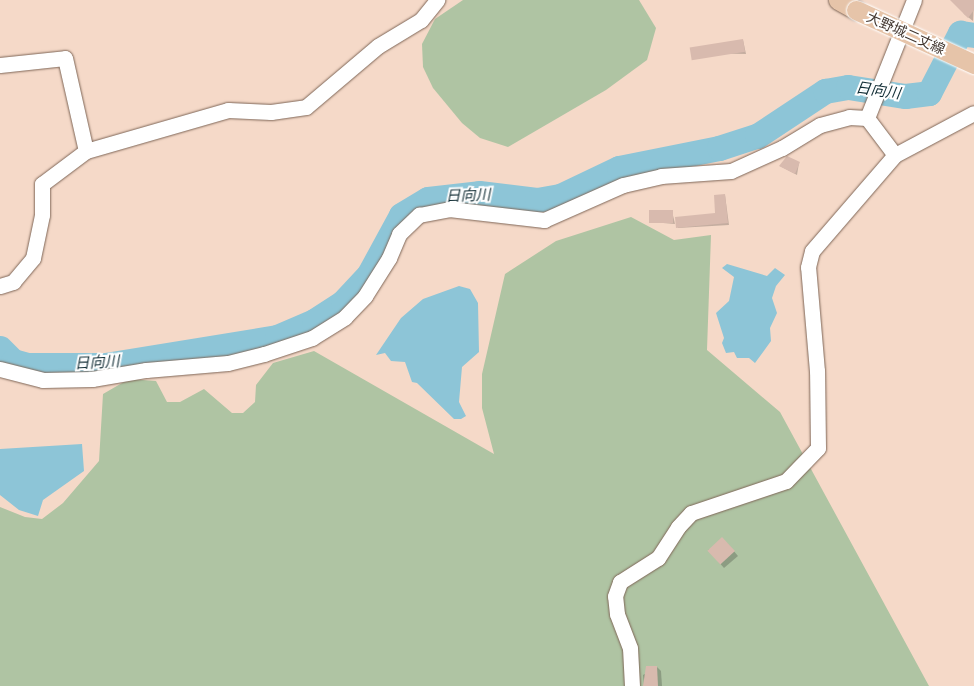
<!DOCTYPE html>
<meta charset="utf-8">
<style>
body{margin:0}
#map{position:relative;width:974px;height:686px;overflow:hidden;background:#f5d9c8;font-family:"Roboto Condensed","Noto Sans JP",sans-serif}
div>[style]{position:absolute}
.green>*{inset:0;background:#afc4a3}
.water>*{inset:0;background:#8dc5d7}
.shadow>*{inset:0;background:#0003}
.river>*{height:25px;margin:-12.5px;padding:0 12.5px;transform-origin:12.5px;border-radius:12.5px;background:#8dc5d7}
.building>*{inset:0;background:#d8baae;transform-origin:0 0}
.roads{filter:drop-shadow(0 0 1px #7e6657) drop-shadow(0 0 1px #7e6657)}
.minor>*{height:15px;margin:-7.5px;padding:0 7.5px;transform-origin:7.5px;border-radius:7.5px;background:#fff}
.major>*{height:19px;margin:-9.5px;padding:0 9.5px;transform-origin:9.5px;border-radius:9.5px;background:#e6c4a9}
.bridges{filter:drop-shadow(0 0 1px #fff) drop-shadow(0 0 1px #fff)}
.major-bridge>*{height:19px;margin:-9.5px;padding:0 9.5px;transform-origin:9.5px;border-radius:9.5px;background:#e6c4a9}
span{translate:-50% -50%;white-space:nowrap;text-align:center;line-height:1.15;-webkit-text-stroke:4px #fff;paint-order:stroke}
.street-label{font-size:14px;color:#423730}
.water-label{font-size:15px;color:#122e36;font-style:italic}
</style>
<div id="map">
<div class="green">
<i style="clip-path:polygon(463px 0,639px 0,656px 28px,647px 60px,606px 90px,508px 147px,480px 138px,462px 123px,433px 88px,423px 67px,422px 44px,435px 19px)"></i>
<i style="clip-path:polygon(631px 217px,674px 240px,711px 235px,707px 350px,780px 412px,929px 686px,0 686px,0 507px,25px 517px,42px 519px,63px 503px,99px 461px,103px 394px,129px 379px,156px 381px,167px 402px,180px 402px,204px 389px,232px 413px,243px 413px,255px 402px,256px 385px,273px 363px,314px 351px,494px 454px,482px 408px,482px 374px,505px 274px,556px 241px)"></i>
</div>
<div class="water">
<i style="clip-path:polygon(727px 264px,767px 276px,775px 268px,785px 275px,776px 286px,772px 298px,777px 313px,770px 328px,771px 341px,755px 363px,749px 358px,737px 358px,734px 352px,726px 353px,722px 343px,724px 338px,716px 313px,729px 301px,734px 277px,722px 268px)"></i>
<i style="clip-path:polygon(459px 286px,470px 289px,478px 303px,479px 352px,462px 367px,459px 402px,466px 416px,461px 419px,454px 419px,417px 383px,412px 382px,405px 362px,391px 361px,385px 353px,376px 355px,401px 318px,423px 299px)"></i>
<i style="clip-path:polygon(82px 444px,84px 471px,43px 500px,38px 516px,19px 510px,0 495px,0 449px)"></i>
</div>
<div class="shadow">
<i style="clip-path:polygon(957px 0,974px 0,973px 21px,964px 14px)"></i>
<i style="clip-path:polygon(743px 40px,746px 54px,691px 53px)"></i>
<i style="clip-path:polygon(799px 163px,797px 175px,780px 166px)"></i>
<i style="clip-path:polygon(725px 195px,729px 225px,678px 228px,677px 218px,717px 214px)"></i>
<i style="clip-path:polygon(672px 211px,675px 224px,651px 222px)"></i>
<i style="clip-path:polygon(727px 543px,738px 556px,724px 568px,708px 550px)"></i>
<i style="clip-path:polygon(657px 667px,661px 671px,662px 686px,644px 686px,643px 675px)"></i>
</div>
<div class="river">
<i style="left:0;top:348px;width:18px;rotate:45deg"></i>
<i style="left:13px;top:361px;width:15px;rotate:16deg"></i>
<i style="left:27px;top:365px;width:78px"></i>
<i style="left:105px;top:365px;width:174px;rotate:-9.2deg"></i>
<i style="left:277px;top:337px;width:40px;rotate:-23.4deg"></i>
<i style="left:314px;top:321px;width:35px;rotate:-33deg"></i>
<i style="left:343px;top:302px;width:38px;rotate:-47deg"></i>
<i style="left:369px;top:274px;width:67px;rotate:-61.5deg"></i>
<i style="left:401px;top:215px;width:31px;rotate:-31deg"></i>
<i style="left:428px;top:199px;width:51px;rotate:-6.7deg"></i>
<i style="left:479px;top:193px;width:58px;rotate:6.9deg"></i>
<i style="left:537px;top:200px;width:23px;rotate:-10deg"></i>
<i style="left:560px;top:196px;width:65px;rotate:-25.4deg"></i>
<i style="left:619px;top:168px;width:102px;rotate:-11.3deg"></i>
<i style="left:719px;top:148px;width:40px;rotate:-18deg"></i>
<i style="left:757px;top:136px;width:82px;rotate:-33.5deg"></i>
<i style="left:825px;top:91px;width:23px;rotate:-10deg"></i>
<i style="left:848px;top:87px;width:58px;rotate:9deg"></i>
<i style="left:905px;top:96px;width:24px;rotate:-7deg"></i>
<i style="left:929px;top:93px;width:68px;rotate:-62.7deg"></i>
<i style="left:960px;top:33px;width:14px;rotate:8deg"></i>
</div>
<div class="building">
<i style="clip-path:polygon(950px 0,974px 0,974px 10px,968px 18px)"></i>
<i style="left:743px;top:39px;width:13px;height:54px;rotate:81deg"></i>
<i style="clip-path:polygon(787px 156px,800px 162px,795px 174px,779px 166px)"></i>
<i style="clip-path:polygon(725px 194px,728px 223px,676px 228px,675px 217px,715px 213px,714px 195px)"></i>
<i style="left:649px;top:210px;width:24px;height:13px"></i>
<i style="left:722px;top:537px;width:19px;height:20px;rotate:47deg"></i>
<i style="clip-path:polygon(646px 666px,657px 666px,658px 686px,643px 686px)"></i>
</div>
<div class="roads">
<div class="minor">
<i style="left:914px;top:0;width:127px;rotate:111.7deg"></i>
<i style="left:867px;top:118px;width:46px;rotate:52.9deg"></i>
<i style="left:895px;top:155px;width:89px;rotate:-28deg"></i>
<i style="left:0;top:65px;width:65px;rotate:-6.1deg"></i>
<i style="left:65px;top:58px;width:95px;rotate:77.3deg"></i>
<i style="left:0;top:286px;width:14px;rotate:-17deg"></i>
<i style="left:13px;top:282px;width:31px;rotate:-50deg"></i>
<i style="left:33px;top:258px;width:44px;rotate:-78.2deg"></i>
<i style="left:42px;top:215px;width:31px;rotate:-90deg"></i>
<i style="left:42px;top:184px;width:55px;rotate:-36.9deg"></i>
<i style="left:86px;top:151px;width:148px;rotate:-16.1deg"></i>
<i style="left:228px;top:110px;width:43px;rotate:2.7deg"></i>
<i style="left:271px;top:112px;width:35px;rotate:-8deg"></i>
<i style="left:306px;top:107px;width:94px;rotate:-40.3deg"></i>
<i style="left:378px;top:46px;width:50px;rotate:-31.2deg"></i>
<i style="left:421px;top:20px;width:26px;rotate:-51deg"></i>
<i style="left:0;top:369px;width:44px;rotate:14.3deg"></i>
<i style="left:43px;top:380px;width:49px;rotate:-1.2deg"></i>
<i style="left:92px;top:379px;width:55px;rotate:-9.5deg"></i>
<i style="left:146px;top:370px;width:82px;rotate:-4.9deg"></i>
<i style="left:228px;top:363px;width:37px;rotate:-14deg"></i>
<i style="left:264px;top:354px;width:51px;rotate:-18.4deg"></i>
<i style="left:312px;top:338px;width:39px;rotate:-32deg"></i>
<i style="left:345px;top:317px;width:29px;rotate:-46deg"></i>
<i style="left:365px;top:296px;width:45px;rotate:-57.7deg"></i>
<i style="left:389px;top:258px;width:26px;rotate:-67deg"></i>
<i style="left:399px;top:234px;width:28px;rotate:-44deg"></i>
<i style="left:419px;top:215px;width:31px;rotate:-11deg"></i>
<i style="left:449px;top:209px;width:96px;rotate:6.6deg"></i>
<i style="left:544px;top:220px;width:86px;rotate:-23.9deg"></i>
<i style="left:623px;top:185px;width:39px;rotate:-13deg"></i>
<i style="left:661px;top:176px;width:70px;rotate:-4.1deg"></i>
<i style="left:731px;top:171px;width:56px;rotate:-24.3deg"></i>
<i style="left:782px;top:148px;width:44px;rotate:-31.2deg"></i>
<i style="left:820px;top:125px;width:30px;rotate:-15deg"></i>
<i style="left:849px;top:117px;width:18px;rotate:3deg"></i>
<i style="left:632px;top:686px;width:38px;rotate:-93deg"></i>
<i style="left:630px;top:648px;width:36px;rotate:-111deg"></i>
<i style="left:617px;top:614px;width:18px;rotate:-96deg"></i>
<i style="left:615px;top:596px;width:15px;rotate:-70deg"></i>
<i style="left:620px;top:582px;width:45px;rotate:-32.3deg"></i>
<i style="left:658px;top:558px;width:37px;rotate:-57deg"></i>
<i style="left:678px;top:527px;width:19px;rotate:-47deg"></i>
<i style="left:691px;top:513px;width:100px;rotate:-18.6deg"></i>
<i style="left:786px;top:481px;width:46px;rotate:-45.9deg"></i>
<i style="left:818px;top:448px;width:77px;rotate:-90.7deg"></i>
<i style="left:817px;top:371px;width:104px;rotate:-94.9deg"></i>
<i style="left:808px;top:267px;width:16px;rotate:-76deg"></i>
<i style="left:812px;top:251px;width:127px;rotate:-49.2deg"></i>
</div>
<div class="major">
<i style="left:838px;top:0;width:21px;rotate:29deg"></i>
</div>
</div>
<div class="bridges">
<div class="major-bridge">
<i style="left:856px;top:10px;width:130px;rotate:24.6deg"></i>
</div>
</div>
<div class="street-label">
<span style="left:906px;top:33px;rotate:24deg">大野城二丈線</span>
</div>
<div class="water-label">
<span style="left:878px;top:91px;rotate:8deg">日向川</span>
<span style="left:468px;top:196px;rotate:-2deg">日向川</span>
<span style="left:97px;top:363px;rotate:-3deg">日向川</span>
</div>
</div>
